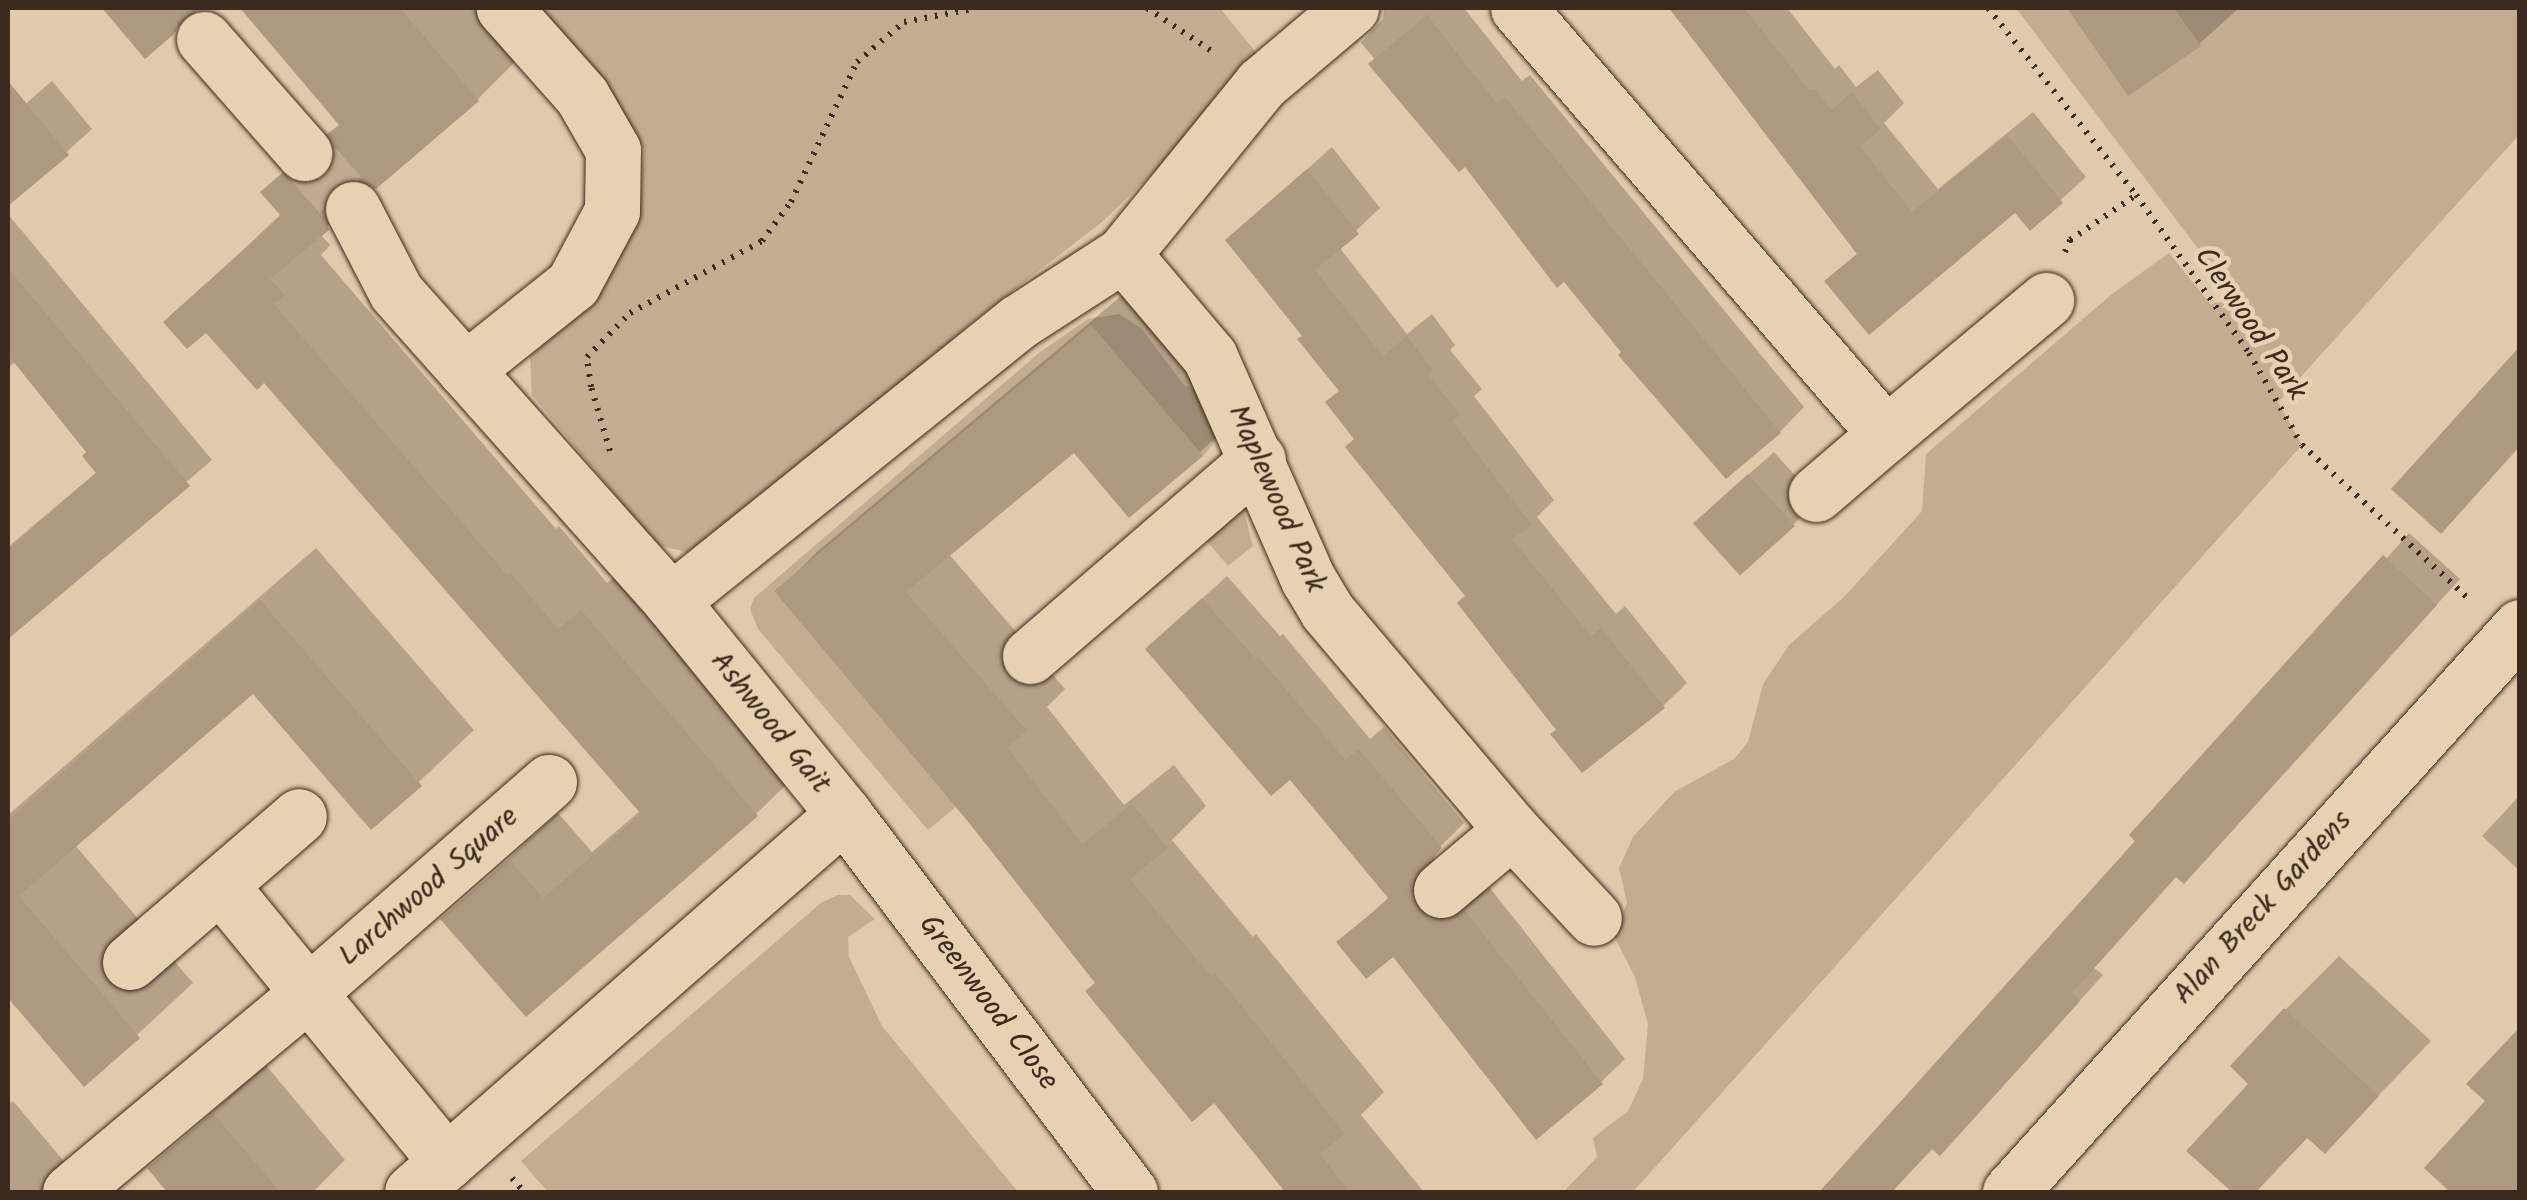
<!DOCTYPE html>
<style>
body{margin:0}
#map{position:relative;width:2527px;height:1200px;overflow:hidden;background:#e1caab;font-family:Kalam,sans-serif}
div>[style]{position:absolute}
.green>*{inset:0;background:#c3ad91}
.shadow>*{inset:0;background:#0003}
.building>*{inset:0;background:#ad9980;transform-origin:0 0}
.minor-tunnel>*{height:55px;margin-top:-27.5px;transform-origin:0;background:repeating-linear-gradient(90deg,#c0aa8f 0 55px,transparent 0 83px)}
.path>*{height:6px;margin-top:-3px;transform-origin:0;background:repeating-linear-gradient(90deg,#3b2a1e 0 2.5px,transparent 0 10.5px)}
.roads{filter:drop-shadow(0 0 2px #3b2a1e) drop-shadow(0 0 2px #3b2a1e)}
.minor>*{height:55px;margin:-27.5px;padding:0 27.5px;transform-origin:27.5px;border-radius:27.5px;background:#e8d1b1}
span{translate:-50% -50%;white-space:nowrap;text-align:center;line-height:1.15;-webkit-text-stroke:9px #e8d1b1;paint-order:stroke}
.street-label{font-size:30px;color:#3b2a1e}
.frame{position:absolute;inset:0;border:10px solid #3b2a1e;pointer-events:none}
</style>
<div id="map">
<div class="green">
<i style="clip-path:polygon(534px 8px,1220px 8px,1266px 65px,1102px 222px,969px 325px,720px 539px,687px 552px,657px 545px,532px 395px,530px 357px,608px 280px,639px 219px,644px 149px,604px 83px)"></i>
<i style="clip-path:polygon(2016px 8px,2519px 8px,2519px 135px,2278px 402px,2302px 445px,1633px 1192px,1563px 1192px,1597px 1157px,1593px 1138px,1628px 1111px,1643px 1079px,1648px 1025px,1635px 977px,1614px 936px,1627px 903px,1619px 868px,1633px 837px,1674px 792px,1734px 759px,1748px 742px,1763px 684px,1789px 645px,1845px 596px,1922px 511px,1926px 454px,2112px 294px,2169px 253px,2211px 305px,2230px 291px)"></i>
<i style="clip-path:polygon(1119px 314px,1141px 328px,1184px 385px,1205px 394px,1218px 438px,1203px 456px,1091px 325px,775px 591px,956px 807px,928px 830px,758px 629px,750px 609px,754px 598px,1040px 352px,1088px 319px)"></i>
<i style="clip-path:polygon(1241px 501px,1253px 546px,1228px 566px,1194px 526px)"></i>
<i style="clip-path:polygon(838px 895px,850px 895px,875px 919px,848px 937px,849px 957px,882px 1026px,1018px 1192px,548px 1192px,521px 1161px,822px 902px)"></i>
</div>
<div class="shadow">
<i style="clip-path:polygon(105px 8px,200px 8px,146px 55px)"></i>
<i style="clip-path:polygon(243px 8px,487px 8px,525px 52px,478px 99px,371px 184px,320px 234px,330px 245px,321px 255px,556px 529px,559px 526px,607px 583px,630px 564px,804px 767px,756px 814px,526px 1013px,444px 919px,558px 813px,592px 852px,641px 810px,265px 380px,206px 330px,167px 322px,282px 213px,264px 192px,311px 144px,342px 124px)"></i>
<i style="clip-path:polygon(1384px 8px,1464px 8px,1522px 81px,1530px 75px,1804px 407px,1780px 432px,1624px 352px,1361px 43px,1383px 19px)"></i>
<i style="clip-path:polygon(1669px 8px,1787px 8px,1835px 69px,1839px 65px,1856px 87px,1878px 70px,1904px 103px,1884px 123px,1938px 189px,2033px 112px,2086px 177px,2031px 227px,2016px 210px,1828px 281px,1859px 252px)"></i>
<i style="clip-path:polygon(2084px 8px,2239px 8px,2199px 44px,2076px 16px)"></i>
<i style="clip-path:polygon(52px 81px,92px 129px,8px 205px,8px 119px)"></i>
<i style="clip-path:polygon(1332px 147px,1380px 208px,1339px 247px,1407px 334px,1432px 314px,1455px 345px,1450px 350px,1482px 389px,1474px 396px,1554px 500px,1537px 517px,1616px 614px,1625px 606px,1687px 683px,1663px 706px,1559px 729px,1356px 438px,1341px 390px,1305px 335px,1228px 240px)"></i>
<i style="clip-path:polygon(8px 214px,212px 460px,8px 635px,8px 547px,98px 471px,89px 452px,16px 361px,8px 368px)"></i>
<i style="clip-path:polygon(1133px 286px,1242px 414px,1130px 515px,1074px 449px,948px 553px,1065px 689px,1047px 707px,1124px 805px,1174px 765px,1206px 806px,1172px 840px,1253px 937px,1256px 934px,1384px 1092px,1361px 1115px,1424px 1192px,1288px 1192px,1215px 1100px,1098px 982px,972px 822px,778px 591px,818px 551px)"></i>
<i style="clip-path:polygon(1774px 452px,1817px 500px,1793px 525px,1721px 499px)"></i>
<i style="clip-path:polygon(2409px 533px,2460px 579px,2208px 857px,2177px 875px,2094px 968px,2103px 975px,1964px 1128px,1933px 1146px,1891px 1192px,1820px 1192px,2139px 841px)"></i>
<i style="clip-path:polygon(316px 548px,474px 730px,371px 827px,253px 691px,75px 845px,193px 983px,84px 1084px,8px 995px,8px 815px)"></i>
<i style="clip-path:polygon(1227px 576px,1280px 636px,1283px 634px,1370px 739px,1384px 727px,1464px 823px,1435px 852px,1433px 870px,1471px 898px,1490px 888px,1625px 1059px,1601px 1082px,1393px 954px,1340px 942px,1390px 896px,1172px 626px)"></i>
<i style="clip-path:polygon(2520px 795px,2520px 871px,2482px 836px)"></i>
<i style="clip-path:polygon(2339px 956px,2431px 1041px,2325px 1151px,2309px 1136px,2254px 1192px,2236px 1192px,2190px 1151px,2252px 1083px,2285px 1010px)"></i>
<i style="clip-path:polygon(265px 1064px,345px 1160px,313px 1192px,171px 1192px,151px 1168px)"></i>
<i style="clip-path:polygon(13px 1101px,90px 1192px,8px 1192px,8px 1106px)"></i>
</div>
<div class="building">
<i style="clip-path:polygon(102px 8px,206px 8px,184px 15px,174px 34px,145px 59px)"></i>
<i style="clip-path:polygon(240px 8px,400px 8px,479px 101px,376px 189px,353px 178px,340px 181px,327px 191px,322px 209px,329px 230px,270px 279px,285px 295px,274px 304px,507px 575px,510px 572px,558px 629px,581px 610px,758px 816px,526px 1017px,440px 919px,509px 859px,543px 898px,641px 814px,264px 383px,257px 390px,206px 333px,187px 349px,163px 322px,281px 216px,260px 192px,281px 174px,295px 183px,311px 183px,325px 176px,334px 162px,335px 148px,328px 134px,339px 125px)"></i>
<i style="clip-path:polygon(1669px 8px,1744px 8px,1810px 91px,1814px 88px,1831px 110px,1852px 92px,1881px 129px,1860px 146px,1912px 212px,2007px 135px,2063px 203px,2030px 231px,2015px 213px,1869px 335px,1824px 281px,1857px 254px)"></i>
<i style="clip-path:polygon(2067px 8px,2174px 8px,2201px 46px,2128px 96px)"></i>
<i style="clip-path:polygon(1427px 15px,1497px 104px,1505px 97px,1781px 433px,1726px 479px,1618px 355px,1621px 352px,1564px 282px,1557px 288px,1465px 167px,1459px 172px,1368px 64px)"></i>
<i style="clip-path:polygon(8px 81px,69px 155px,8px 206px)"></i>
<i style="clip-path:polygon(1307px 169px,1359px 234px,1315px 270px,1383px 356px,1407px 336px,1433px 370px,1428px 374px,1460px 415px,1452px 421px,1532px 525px,1512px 539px,1591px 636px,1601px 628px,1665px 708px,1582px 773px,1550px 734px,1556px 730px,1457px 603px,1465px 596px,1345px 447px,1354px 439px,1325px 402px,1339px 391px,1297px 339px,1302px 336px,1225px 240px)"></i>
<i style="clip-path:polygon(8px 268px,190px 486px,8px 639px,8px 549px,96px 473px,82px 456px,86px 452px,8px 355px)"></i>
<i style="clip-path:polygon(1091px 325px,1203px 456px,1129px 518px,1074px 453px,906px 592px,1027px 731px,1007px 747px,1082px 844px,1132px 804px,1168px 848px,1130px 879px,1211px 976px,1215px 973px,1345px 1134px,1320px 1154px,1350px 1192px,1285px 1192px,1214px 1103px,1192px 1122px,1085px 991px,1095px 983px,970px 824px,774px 591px)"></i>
<i style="clip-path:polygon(2520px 346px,2520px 446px,2441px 534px,2391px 489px)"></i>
<i style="left:1748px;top:474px;width:70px;height:74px;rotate:48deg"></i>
<i style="clip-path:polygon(2383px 555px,2437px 605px,2184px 884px,2176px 877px,2072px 993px,2080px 1001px,1940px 1156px,1932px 1149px,1892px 1192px,1819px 1192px,2135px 841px,2129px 835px)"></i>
<i style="clip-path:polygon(1202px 598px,1255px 658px,1258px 656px,1345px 760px,1359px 749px,1442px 848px,1412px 879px,1410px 895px,1417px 909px,1430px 919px,1446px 921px,1465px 911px,1603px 1084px,1536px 1140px,1393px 957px,1366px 979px,1336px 942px,1389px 899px,1290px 780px,1271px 796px,1145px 649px)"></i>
<i style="clip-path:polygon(260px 600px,422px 786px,371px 830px,253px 694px,19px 896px,140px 1038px,84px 1087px,8px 998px,8px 820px)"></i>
<i style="clip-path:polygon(2284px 1008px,2379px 1096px,2325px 1154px,2307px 1138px,2256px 1192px,2232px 1192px,2186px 1151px,2248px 1084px,2230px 1066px)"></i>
<i style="clip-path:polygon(2520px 1027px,2520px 1192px,2450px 1192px,2424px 1168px,2485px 1101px,2466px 1084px)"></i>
<i style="clip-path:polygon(213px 1113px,236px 1140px,280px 1192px,167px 1192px,147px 1168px)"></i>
</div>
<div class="minor-tunnel">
<i style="left:304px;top:153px;width:74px;rotate:48.8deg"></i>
</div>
<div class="path">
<i style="left:1147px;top:8px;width:83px;rotate:33.7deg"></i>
<i style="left:1988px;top:8px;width:238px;rotate:51.6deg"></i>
<i style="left:2136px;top:195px;width:194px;rotate:54.4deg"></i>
<i style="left:2249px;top:353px;width:106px;rotate:60.1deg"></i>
<i style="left:2302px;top:445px;width:229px;rotate:42.7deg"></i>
<i style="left:2065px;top:252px;width:13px;rotate:-67deg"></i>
<i style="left:2070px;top:240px;width:80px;rotate:-34.3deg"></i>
<i style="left:610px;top:451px;width:67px;rotate:-106.5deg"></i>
<i style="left:591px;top:387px;width:30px;rotate:-98deg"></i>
<i style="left:587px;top:357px;width:62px;rotate:-45.7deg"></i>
<i style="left:630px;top:313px;width:150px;rotate:-28.6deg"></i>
<i style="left:762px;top:241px;width:49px;rotate:-53.4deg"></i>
<i style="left:791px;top:202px;width:155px;rotate:-64.8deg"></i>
<i style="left:857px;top:62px;width:62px;rotate:-40.4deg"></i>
<i style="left:904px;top:22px;width:74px;rotate:-10.9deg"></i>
<i style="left:512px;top:1178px;width:18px;rotate:49deg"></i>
</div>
<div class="roads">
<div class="minor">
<i style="left:1518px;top:8px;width:563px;rotate:49.18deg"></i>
<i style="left:1886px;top:434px;width:209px;rotate:-39.9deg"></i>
<i style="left:204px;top:39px;width:152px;rotate:48.7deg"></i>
<i style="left:353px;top:209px;width:93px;rotate:62.6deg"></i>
<i style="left:396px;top:292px;width:414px;rotate:48.3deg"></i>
<i style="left:671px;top:601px;width:274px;rotate:50.9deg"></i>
<i style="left:844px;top:814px;width:474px;rotate:52.9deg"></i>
<i style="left:1123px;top:254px;width:219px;rotate:-50.9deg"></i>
<i style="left:1261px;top:84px;width:118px;rotate:-40.2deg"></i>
<i style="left:465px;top:370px;width:138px;rotate:-38.5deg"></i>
<i style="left:573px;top:284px;width:83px;rotate:-61.9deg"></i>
<i style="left:612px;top:211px;width:61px;rotate:-89.1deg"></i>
<i style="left:613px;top:150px;width:62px;rotate:-119.9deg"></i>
<i style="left:582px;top:96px;width:118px;rotate:-131.6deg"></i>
<i style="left:1816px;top:494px;width:92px;rotate:-40.6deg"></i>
<i style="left:671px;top:601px;width:445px;rotate:-38.8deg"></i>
<i style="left:1018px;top:322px;width:125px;rotate:-32.9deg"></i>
<i style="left:1123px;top:254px;width:135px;rotate:49.8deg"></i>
<i style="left:1210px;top:357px;width:243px;rotate:66.2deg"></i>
<i style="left:1308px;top:579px;width:37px;rotate:59deg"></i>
<i style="left:1327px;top:611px;width:287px;rotate:49.8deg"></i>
<i style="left:1512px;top:830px;width:120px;rotate:47deg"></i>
<i style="left:1030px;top:656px;width:301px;rotate:-40.8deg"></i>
<i style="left:220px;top:885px;width:358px;rotate:50.7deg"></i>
<i style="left:1441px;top:890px;width:93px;rotate:-40.2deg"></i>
<i style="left:130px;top:962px;width:223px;rotate:-40.8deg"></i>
<i style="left:70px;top:1192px;width:312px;rotate:-39.9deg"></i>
<i style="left:309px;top:992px;width:319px;rotate:-41.2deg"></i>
<i style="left:412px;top:1192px;width:574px;rotate:-41.19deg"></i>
<i style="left:2010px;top:1192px;width:761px;rotate:-47.93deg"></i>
</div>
</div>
<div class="street-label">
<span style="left:2250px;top:324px;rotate:56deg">Clerwood Park</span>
<span style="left:1276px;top:499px;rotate:66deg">Maplewood Park</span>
<span style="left:770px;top:723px;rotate:51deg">Ashwood Gait</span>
<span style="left:429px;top:887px;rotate:-41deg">Larchwood Square</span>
<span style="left:2263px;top:908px;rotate:-48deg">Alan Breck Gardens</span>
<span style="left:988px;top:1003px;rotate:53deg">Greenwood Close</span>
</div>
<div class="frame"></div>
</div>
